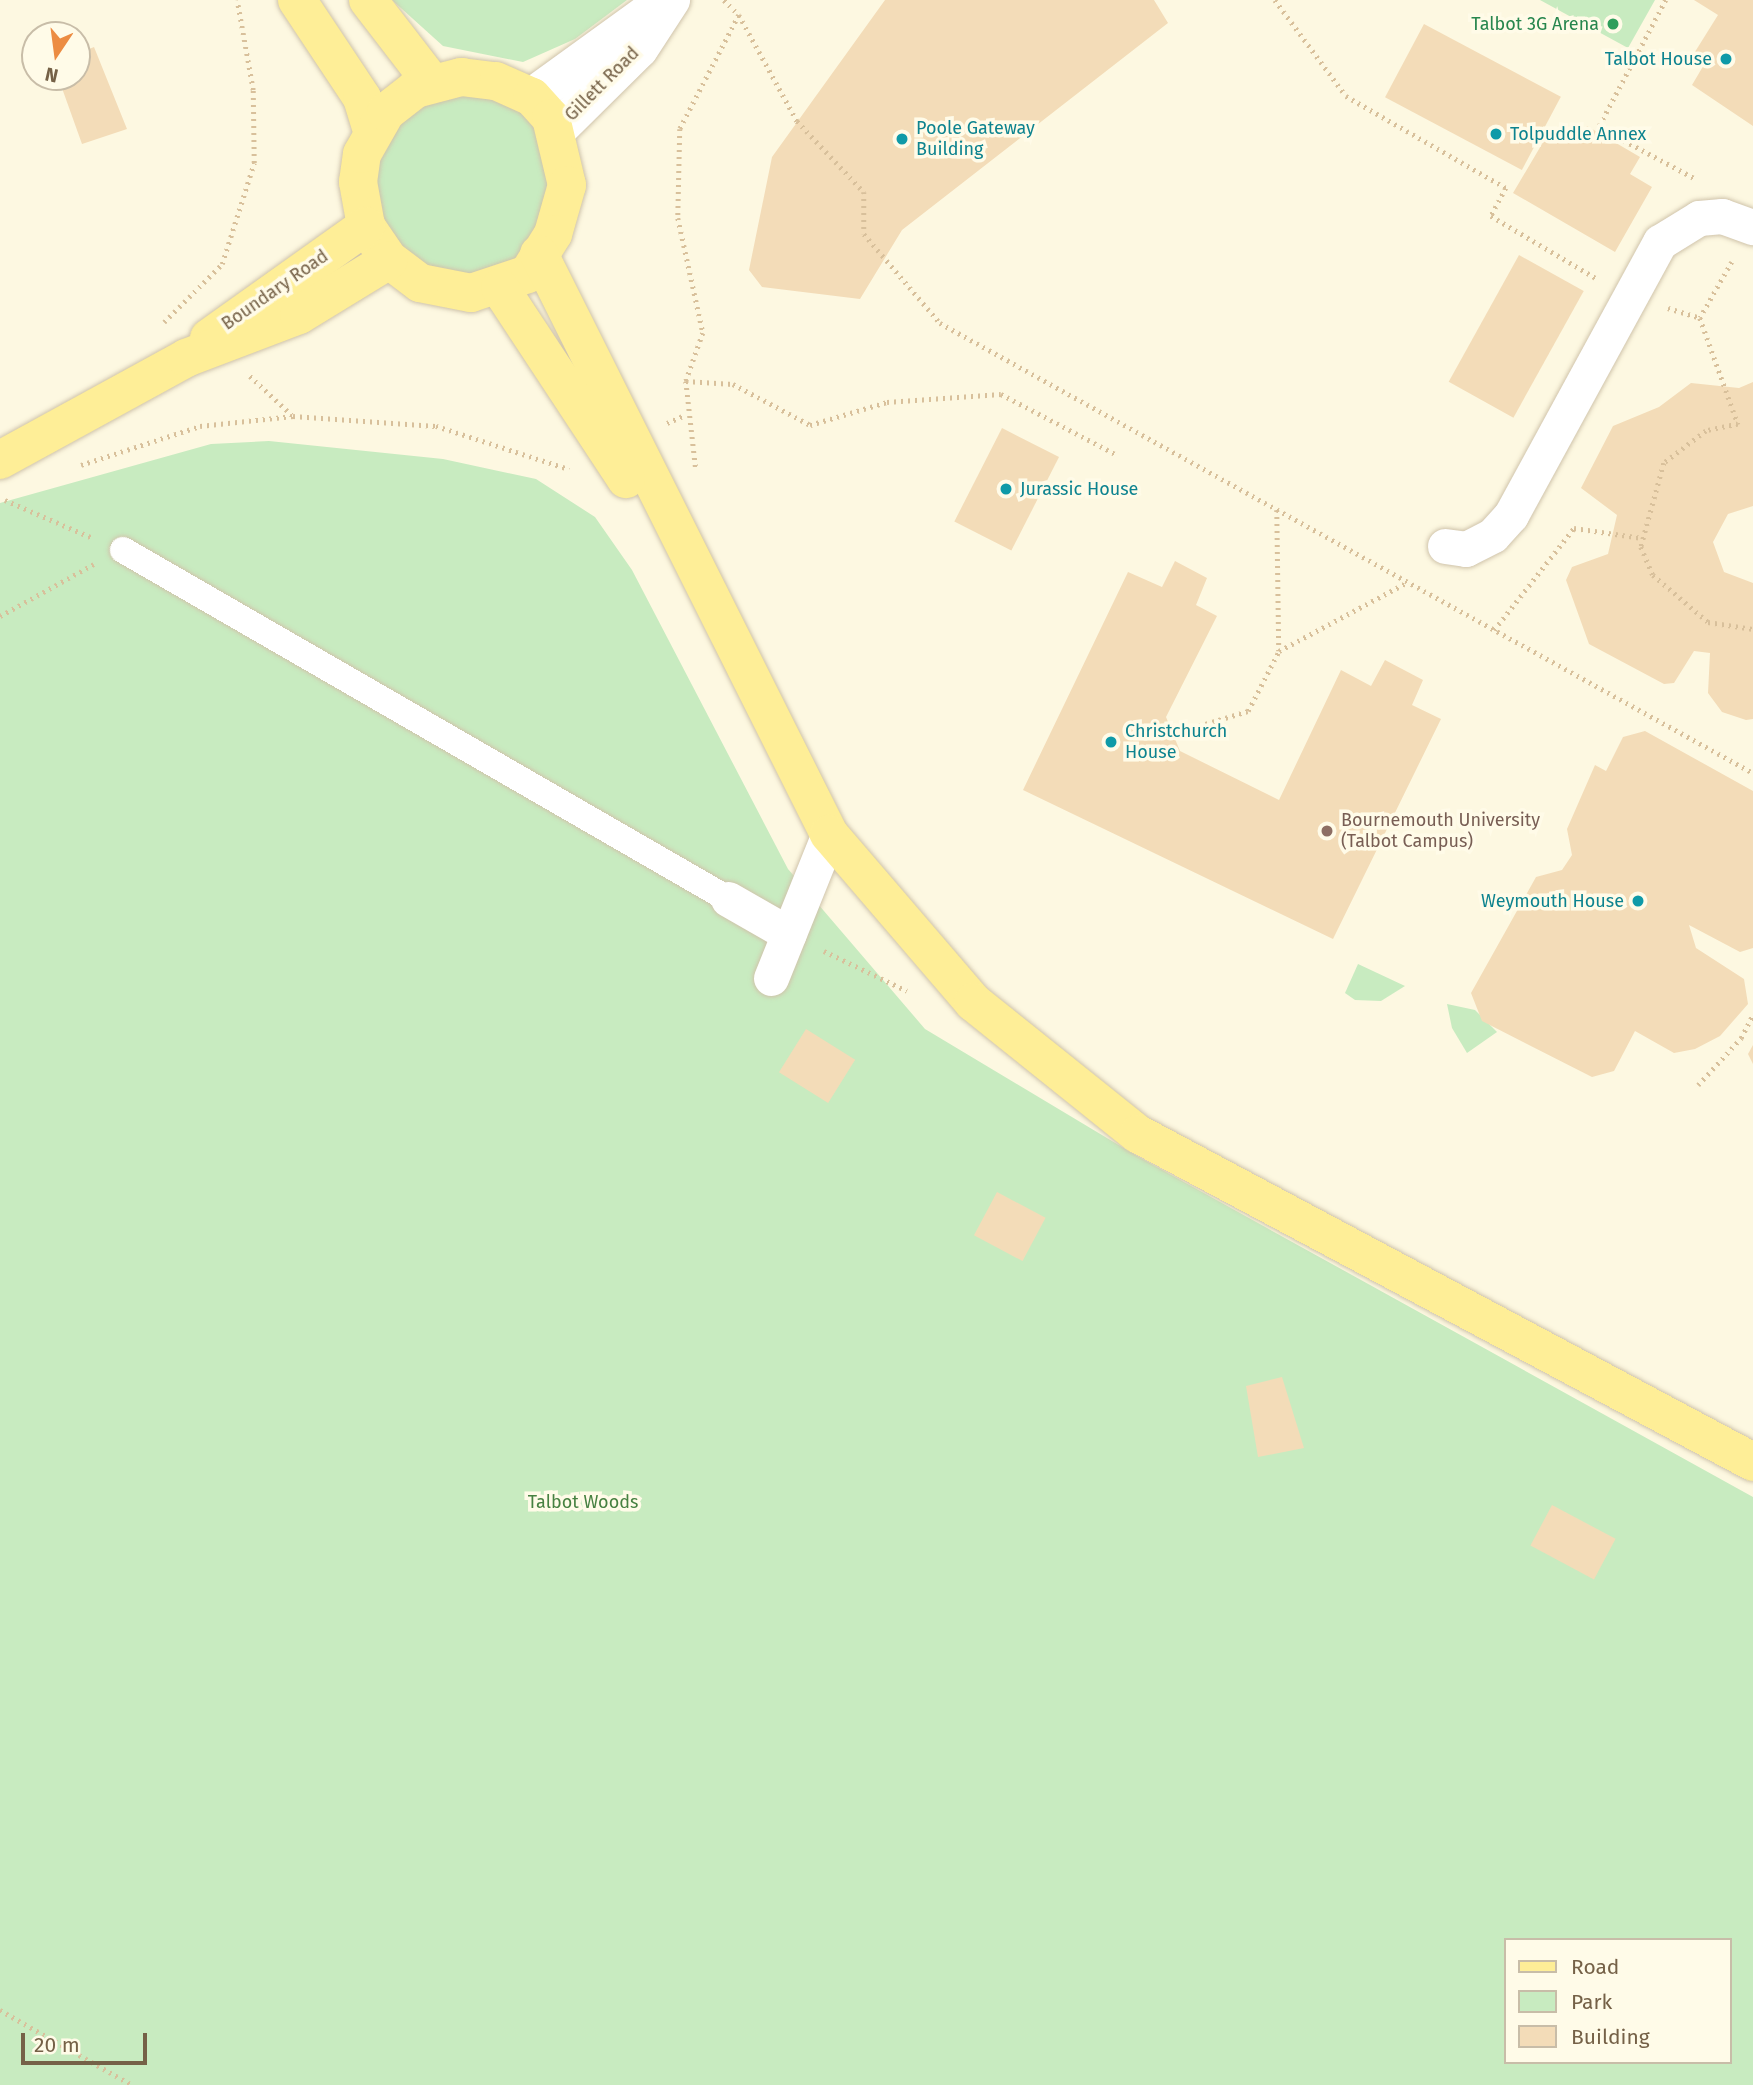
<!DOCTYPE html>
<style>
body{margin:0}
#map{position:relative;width:1753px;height:2085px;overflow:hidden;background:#fdf8e1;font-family:"Fira Sans",sans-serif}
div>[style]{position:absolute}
.green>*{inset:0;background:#c8ebc0}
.building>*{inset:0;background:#f3dcb8;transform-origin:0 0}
.path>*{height:4.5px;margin-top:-2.25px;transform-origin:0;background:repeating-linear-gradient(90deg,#d8c09b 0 2px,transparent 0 7px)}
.roads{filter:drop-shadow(0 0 2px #d0c4ab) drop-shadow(0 0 2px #d0c4ab)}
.pedestrian>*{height:26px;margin:-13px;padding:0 13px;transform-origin:13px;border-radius:13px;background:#fff}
.minor>*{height:35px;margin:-17.5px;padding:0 17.5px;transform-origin:17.5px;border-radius:17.5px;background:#fff}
.tertiary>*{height:38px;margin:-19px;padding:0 19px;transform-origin:19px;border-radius:19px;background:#fff}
.primary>*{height:38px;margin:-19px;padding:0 19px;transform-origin:19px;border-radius:19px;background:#feee97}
.dots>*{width:19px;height:19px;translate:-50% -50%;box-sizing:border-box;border:4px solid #fffbe8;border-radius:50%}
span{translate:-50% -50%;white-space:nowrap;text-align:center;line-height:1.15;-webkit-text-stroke:7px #fffbe8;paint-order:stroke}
.leisure-label{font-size:18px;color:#27864d}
.right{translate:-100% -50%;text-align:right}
.culture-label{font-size:18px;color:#0d838f}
.left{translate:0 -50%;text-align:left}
.street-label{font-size:18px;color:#756147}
.education-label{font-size:18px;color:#785e54}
.park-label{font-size:18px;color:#468141}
.legend{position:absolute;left:1504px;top:1938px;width:228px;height:126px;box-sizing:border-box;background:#fffbe8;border:2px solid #c8bda8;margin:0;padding:9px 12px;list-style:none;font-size:21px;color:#756147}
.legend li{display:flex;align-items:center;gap:14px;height:35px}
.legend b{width:35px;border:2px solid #c8bda8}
.north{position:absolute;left:21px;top:21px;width:70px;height:70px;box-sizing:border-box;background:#fffbe8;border:2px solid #c8bda8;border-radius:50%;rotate:193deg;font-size:19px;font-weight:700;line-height:28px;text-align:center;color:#756147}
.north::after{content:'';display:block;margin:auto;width:24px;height:32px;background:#ec8c42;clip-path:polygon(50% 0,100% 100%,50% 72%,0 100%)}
.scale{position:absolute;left:21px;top:2033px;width:126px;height:32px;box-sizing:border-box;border:4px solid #756147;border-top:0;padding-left:9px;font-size:21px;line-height:24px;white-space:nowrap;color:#756147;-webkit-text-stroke:5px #fffbe8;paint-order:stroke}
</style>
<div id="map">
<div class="green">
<i style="clip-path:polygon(392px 0,627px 0,575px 39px,523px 62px,443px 46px)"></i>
<i style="clip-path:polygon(1540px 0,1655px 0,1628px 48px)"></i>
<i style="clip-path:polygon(496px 81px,551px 118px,553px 234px,471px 293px,366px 226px,386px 112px)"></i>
<i style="clip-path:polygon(evenodd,269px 441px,443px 459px,536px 479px,595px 517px,632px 570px,788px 869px,925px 1029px,1137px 1156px,1753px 1497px,1753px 2085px,0 2085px,0 503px,211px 444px,269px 441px,1506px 1940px,1730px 1940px,1730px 2062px,1506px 2062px,1506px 1940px)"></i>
<i style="clip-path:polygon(1358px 964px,1405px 986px,1381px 1001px,1355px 1000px,1345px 993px)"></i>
<i style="clip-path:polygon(1447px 1004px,1475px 1010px,1497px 1032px,1467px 1053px,1452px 1028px)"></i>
</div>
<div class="building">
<i style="clip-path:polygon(885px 0,1154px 0,1168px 23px,902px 230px,860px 299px,762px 287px,749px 270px,772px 157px)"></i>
<i style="clip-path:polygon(1694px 0,1753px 0,1753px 126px,1692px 85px,1705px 63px,1693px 55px,1718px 15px)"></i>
<i style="left:1424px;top:24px;width:155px;height:83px;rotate:28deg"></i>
<i style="clip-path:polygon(94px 47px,127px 129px,82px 144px,58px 77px,77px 77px,77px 54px)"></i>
<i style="clip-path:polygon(1587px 126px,1640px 157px,1630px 174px,1652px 187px,1615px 252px,1513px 193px,1552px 127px,1578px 142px)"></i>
<i style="left:1519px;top:255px;width:74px;height:145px;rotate:29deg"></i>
<i style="clip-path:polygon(1753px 382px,1753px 506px,1728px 514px,1713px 542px,1724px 572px,1753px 583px,1753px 719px,1746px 720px,1722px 712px,1708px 693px,1710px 653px,1694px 651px,1674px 683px,1664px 684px,1589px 644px,1566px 580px,1572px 567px,1608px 554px,1617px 515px,1581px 488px,1613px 426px,1659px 407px,1691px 383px,1739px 388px)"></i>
<i style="left:1002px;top:428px;width:64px;height:105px;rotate:27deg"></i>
<i style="clip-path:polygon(1175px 561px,1207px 578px,1196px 605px,1217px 616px,1166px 717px,1180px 751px,1279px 800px,1341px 670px,1371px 686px,1385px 660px,1423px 680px,1412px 705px,1441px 719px,1333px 939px,1023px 790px,1128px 572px,1162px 587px)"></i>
<i style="clip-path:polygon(1645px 731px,1753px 791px,1753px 948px,1740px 952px,1689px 925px,1696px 948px,1744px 979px,1748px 1004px,1720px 1036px,1695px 1049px,1674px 1053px,1635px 1031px,1614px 1071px,1592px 1077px,1482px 1021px,1471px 993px,1536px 877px,1562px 870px,1572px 855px,1567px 829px,1595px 765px,1606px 771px,1623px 737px)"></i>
<i style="left:806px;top:1029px;width:58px;height:51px;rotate:32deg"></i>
<i style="clip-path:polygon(1753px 1045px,1753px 1064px,1748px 1054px)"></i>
<i style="left:997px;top:1192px;width:55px;height:49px;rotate:28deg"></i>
<i style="clip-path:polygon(1282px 1377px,1304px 1448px,1258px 1457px,1246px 1386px)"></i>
<i style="left:1552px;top:1505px;width:72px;height:46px;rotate:28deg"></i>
</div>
<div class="path">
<i style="left:724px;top:0;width:21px;rotate:45deg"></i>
<i style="left:739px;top:15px;width:128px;rotate:117.4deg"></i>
<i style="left:680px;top:129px;width:89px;rotate:91.3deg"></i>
<i style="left:678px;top:218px;width:118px;rotate:77.7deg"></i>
<i style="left:703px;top:333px;width:51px;rotate:109.5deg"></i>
<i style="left:686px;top:381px;width:47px;rotate:3.7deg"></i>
<i style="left:733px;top:384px;width:87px;rotate:28deg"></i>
<i style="left:810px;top:425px;width:80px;rotate:-16.6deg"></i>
<i style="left:887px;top:402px;width:114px;rotate:-4deg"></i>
<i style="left:1001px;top:394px;width:131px;rotate:27.7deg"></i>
<i style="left:1275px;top:0;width:119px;rotate:53.5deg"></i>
<i style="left:1346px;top:96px;width:185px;rotate:29.9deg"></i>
<i style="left:1506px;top:188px;width:32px;rotate:118deg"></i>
<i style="left:1491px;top:216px;width:122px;rotate:30.6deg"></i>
<i style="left:1666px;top:0;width:144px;rotate:117.8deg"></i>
<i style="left:1599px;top:127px;width:108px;rotate:28.2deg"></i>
<i style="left:739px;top:15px;width:121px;rotate:61.3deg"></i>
<i style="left:797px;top:121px;width:98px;rotate:46.7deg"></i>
<i style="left:864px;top:192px;width:42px;rotate:90deg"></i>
<i style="left:864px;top:234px;width:117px;rotate:49.5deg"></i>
<i style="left:940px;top:323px;width:929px;rotate:28.96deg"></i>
<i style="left:1732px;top:262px;width:64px;rotate:119.7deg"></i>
<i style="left:1700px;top:318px;width:113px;rotate:70.3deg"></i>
<i style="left:1738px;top:424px;width:33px;rotate:168deg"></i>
<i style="left:1706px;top:431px;width:53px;rotate:142.7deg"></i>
<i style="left:1664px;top:463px;width:87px;rotate:105.3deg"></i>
<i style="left:1641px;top:547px;width:30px;rotate:67deg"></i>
<i style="left:1653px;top:575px;width:72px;rotate:40.5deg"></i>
<i style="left:1708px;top:622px;width:46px;rotate:8.8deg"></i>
<i style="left:1668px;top:308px;width:34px;rotate:17deg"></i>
<i style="left:164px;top:322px;width:82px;rotate:-45deg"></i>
<i style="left:222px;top:264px;width:106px;rotate:-72.4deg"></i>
<i style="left:254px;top:163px;width:73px;rotate:-90.8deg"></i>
<i style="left:253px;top:90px;width:91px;rotate:-100.1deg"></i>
<i style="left:250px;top:376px;width:57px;rotate:42.9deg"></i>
<i style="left:686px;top:381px;width:90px;rotate:83.6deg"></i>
<i style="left:667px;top:423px;width:20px;rotate:-24deg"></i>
<i style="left:81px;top:465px;width:125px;rotate:-18.1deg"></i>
<i style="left:200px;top:426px;width:94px;rotate:-6.1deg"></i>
<i style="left:293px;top:416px;width:143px;rotate:4deg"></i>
<i style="left:436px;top:426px;width:140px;rotate:17.9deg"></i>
<i style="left:5px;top:500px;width:96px;rotate:23.4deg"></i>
<i style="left:1277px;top:510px;width:141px;rotate:89.2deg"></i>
<i style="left:0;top:616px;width:107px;rotate:-29deg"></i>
<i style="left:1494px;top:630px;width:130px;rotate:-51.9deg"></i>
<i style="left:1574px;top:528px;width:69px;rotate:8.4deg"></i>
<i style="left:1172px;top:734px;width:79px;rotate:-16.8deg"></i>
<i style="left:1248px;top:711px;width:68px;rotate:-62.7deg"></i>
<i style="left:1279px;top:651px;width:144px;rotate:-28.2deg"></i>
<i style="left:824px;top:951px;width:92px;rotate:25.7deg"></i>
<i style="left:1698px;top:1085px;width:64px;rotate:-47.5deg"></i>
<i style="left:1741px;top:1038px;width:27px;rotate:-63deg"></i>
<i style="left:0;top:2010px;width:152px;rotate:29.6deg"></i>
</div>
<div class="roads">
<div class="pedestrian">
<i style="left:123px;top:550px;width:698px;rotate:29.98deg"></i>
</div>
<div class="minor">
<i style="left:1445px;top:546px;width:21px;rotate:8deg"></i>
<i style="left:1466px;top:549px;width:30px;rotate:-27deg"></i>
<i style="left:1493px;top:535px;width:27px;rotate:-48deg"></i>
<i style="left:1511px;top:515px;width:311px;rotate:-61.4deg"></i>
<i style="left:1660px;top:242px;width:46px;rotate:-31.6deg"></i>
<i style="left:1699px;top:218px;width:23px;rotate:-5deg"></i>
<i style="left:1722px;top:216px;width:33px;rotate:20deg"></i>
<i style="left:728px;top:899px;width:70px;rotate:29.8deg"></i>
<i style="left:771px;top:978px;width:155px;rotate:-68.1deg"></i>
</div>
<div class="tertiary">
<i style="left:532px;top:97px;width:162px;rotate:-35.9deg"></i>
<i style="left:555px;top:132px;width:118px;rotate:-44.7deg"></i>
<i style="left:639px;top:49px;width:59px;rotate:-56.9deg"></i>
</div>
<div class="primary">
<i style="left:297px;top:0;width:118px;rotate:56.4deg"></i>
<i style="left:362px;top:98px;width:34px;rotate:73deg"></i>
<i style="left:368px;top:0;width:105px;rotate:52.4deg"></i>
<i style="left:461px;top:77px;width:35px;rotate:7deg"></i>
<i style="left:496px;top:81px;width:39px;rotate:24deg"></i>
<i style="left:532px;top:97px;width:28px;rotate:48deg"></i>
<i style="left:551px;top:118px;width:69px;rotate:76.6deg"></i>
<i style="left:567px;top:185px;width:51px;rotate:105.9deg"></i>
<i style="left:553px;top:234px;width:47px;rotate:122deg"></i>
<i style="left:528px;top:274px;width:60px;rotate:161.6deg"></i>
<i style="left:471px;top:293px;width:52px;rotate:-168.9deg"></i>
<i style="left:420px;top:283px;width:39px;rotate:-143deg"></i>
<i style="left:389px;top:260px;width:41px;rotate:-124.1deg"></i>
<i style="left:366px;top:226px;width:45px;rotate:-100.3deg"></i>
<i style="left:358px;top:182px;width:28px;rotate:-82deg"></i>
<i style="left:362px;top:154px;width:48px;rotate:-60.3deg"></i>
<i style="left:386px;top:112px;width:37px;rotate:-38deg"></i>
<i style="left:415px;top:89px;width:48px;rotate:-14.6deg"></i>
<i style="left:539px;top:254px;width:648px;rotate:63.43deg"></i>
<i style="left:829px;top:834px;width:221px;rotate:49.4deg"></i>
<i style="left:973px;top:1002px;width:211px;rotate:38.7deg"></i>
<i style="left:1138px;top:1134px;width:697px;rotate:28.07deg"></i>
<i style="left:500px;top:288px;width:229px;rotate:56.6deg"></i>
<i style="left:209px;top:338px;width:193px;rotate:-35.5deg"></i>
<i style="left:0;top:460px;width:212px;rotate:-28.7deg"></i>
<i style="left:186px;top:358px;width:121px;rotate:-20.8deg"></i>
<i style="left:299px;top:315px;width:105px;rotate:-31.4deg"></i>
</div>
</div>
<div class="dots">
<i style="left:1613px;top:24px;background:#2e9e5b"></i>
<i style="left:1726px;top:59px;background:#0f9aa8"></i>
<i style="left:1496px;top:134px;background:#0f9aa8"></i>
<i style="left:902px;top:139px;background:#0f9aa8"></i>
<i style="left:1006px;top:489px;background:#0f9aa8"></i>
<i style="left:1111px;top:742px;background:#0f9aa8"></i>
<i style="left:1327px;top:831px;background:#8d6e63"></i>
<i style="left:1638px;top:901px;background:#0f9aa8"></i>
</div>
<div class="leisure-label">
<span class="right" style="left:1599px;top:24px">Talbot 3G Arena</span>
</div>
<div class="culture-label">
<span class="right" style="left:1712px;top:59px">Talbot House</span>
<span class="left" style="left:916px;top:139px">Poole Gateway<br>Building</span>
<span class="left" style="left:1510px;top:134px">Tolpuddle Annex</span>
<span class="left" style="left:1020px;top:489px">Jurassic House</span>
<span class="left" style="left:1125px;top:742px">Christchurch<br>House</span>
<span class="right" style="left:1624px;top:901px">Weymouth House</span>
</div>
<div class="street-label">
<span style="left:602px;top:84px;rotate:-45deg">Gillett Road</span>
<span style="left:275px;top:290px;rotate:-35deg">Boundary Road</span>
</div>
<div class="education-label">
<span class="left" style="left:1341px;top:831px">Bournemouth University<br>(Talbot Campus)</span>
</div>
<div class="park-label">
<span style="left:583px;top:1502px">Talbot Woods</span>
</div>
<ul class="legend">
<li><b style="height:9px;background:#feee97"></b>Road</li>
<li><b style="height:19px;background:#c8ebc0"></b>Park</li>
<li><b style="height:19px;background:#f3dcb8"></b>Building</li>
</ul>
<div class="north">N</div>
<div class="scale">20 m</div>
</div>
